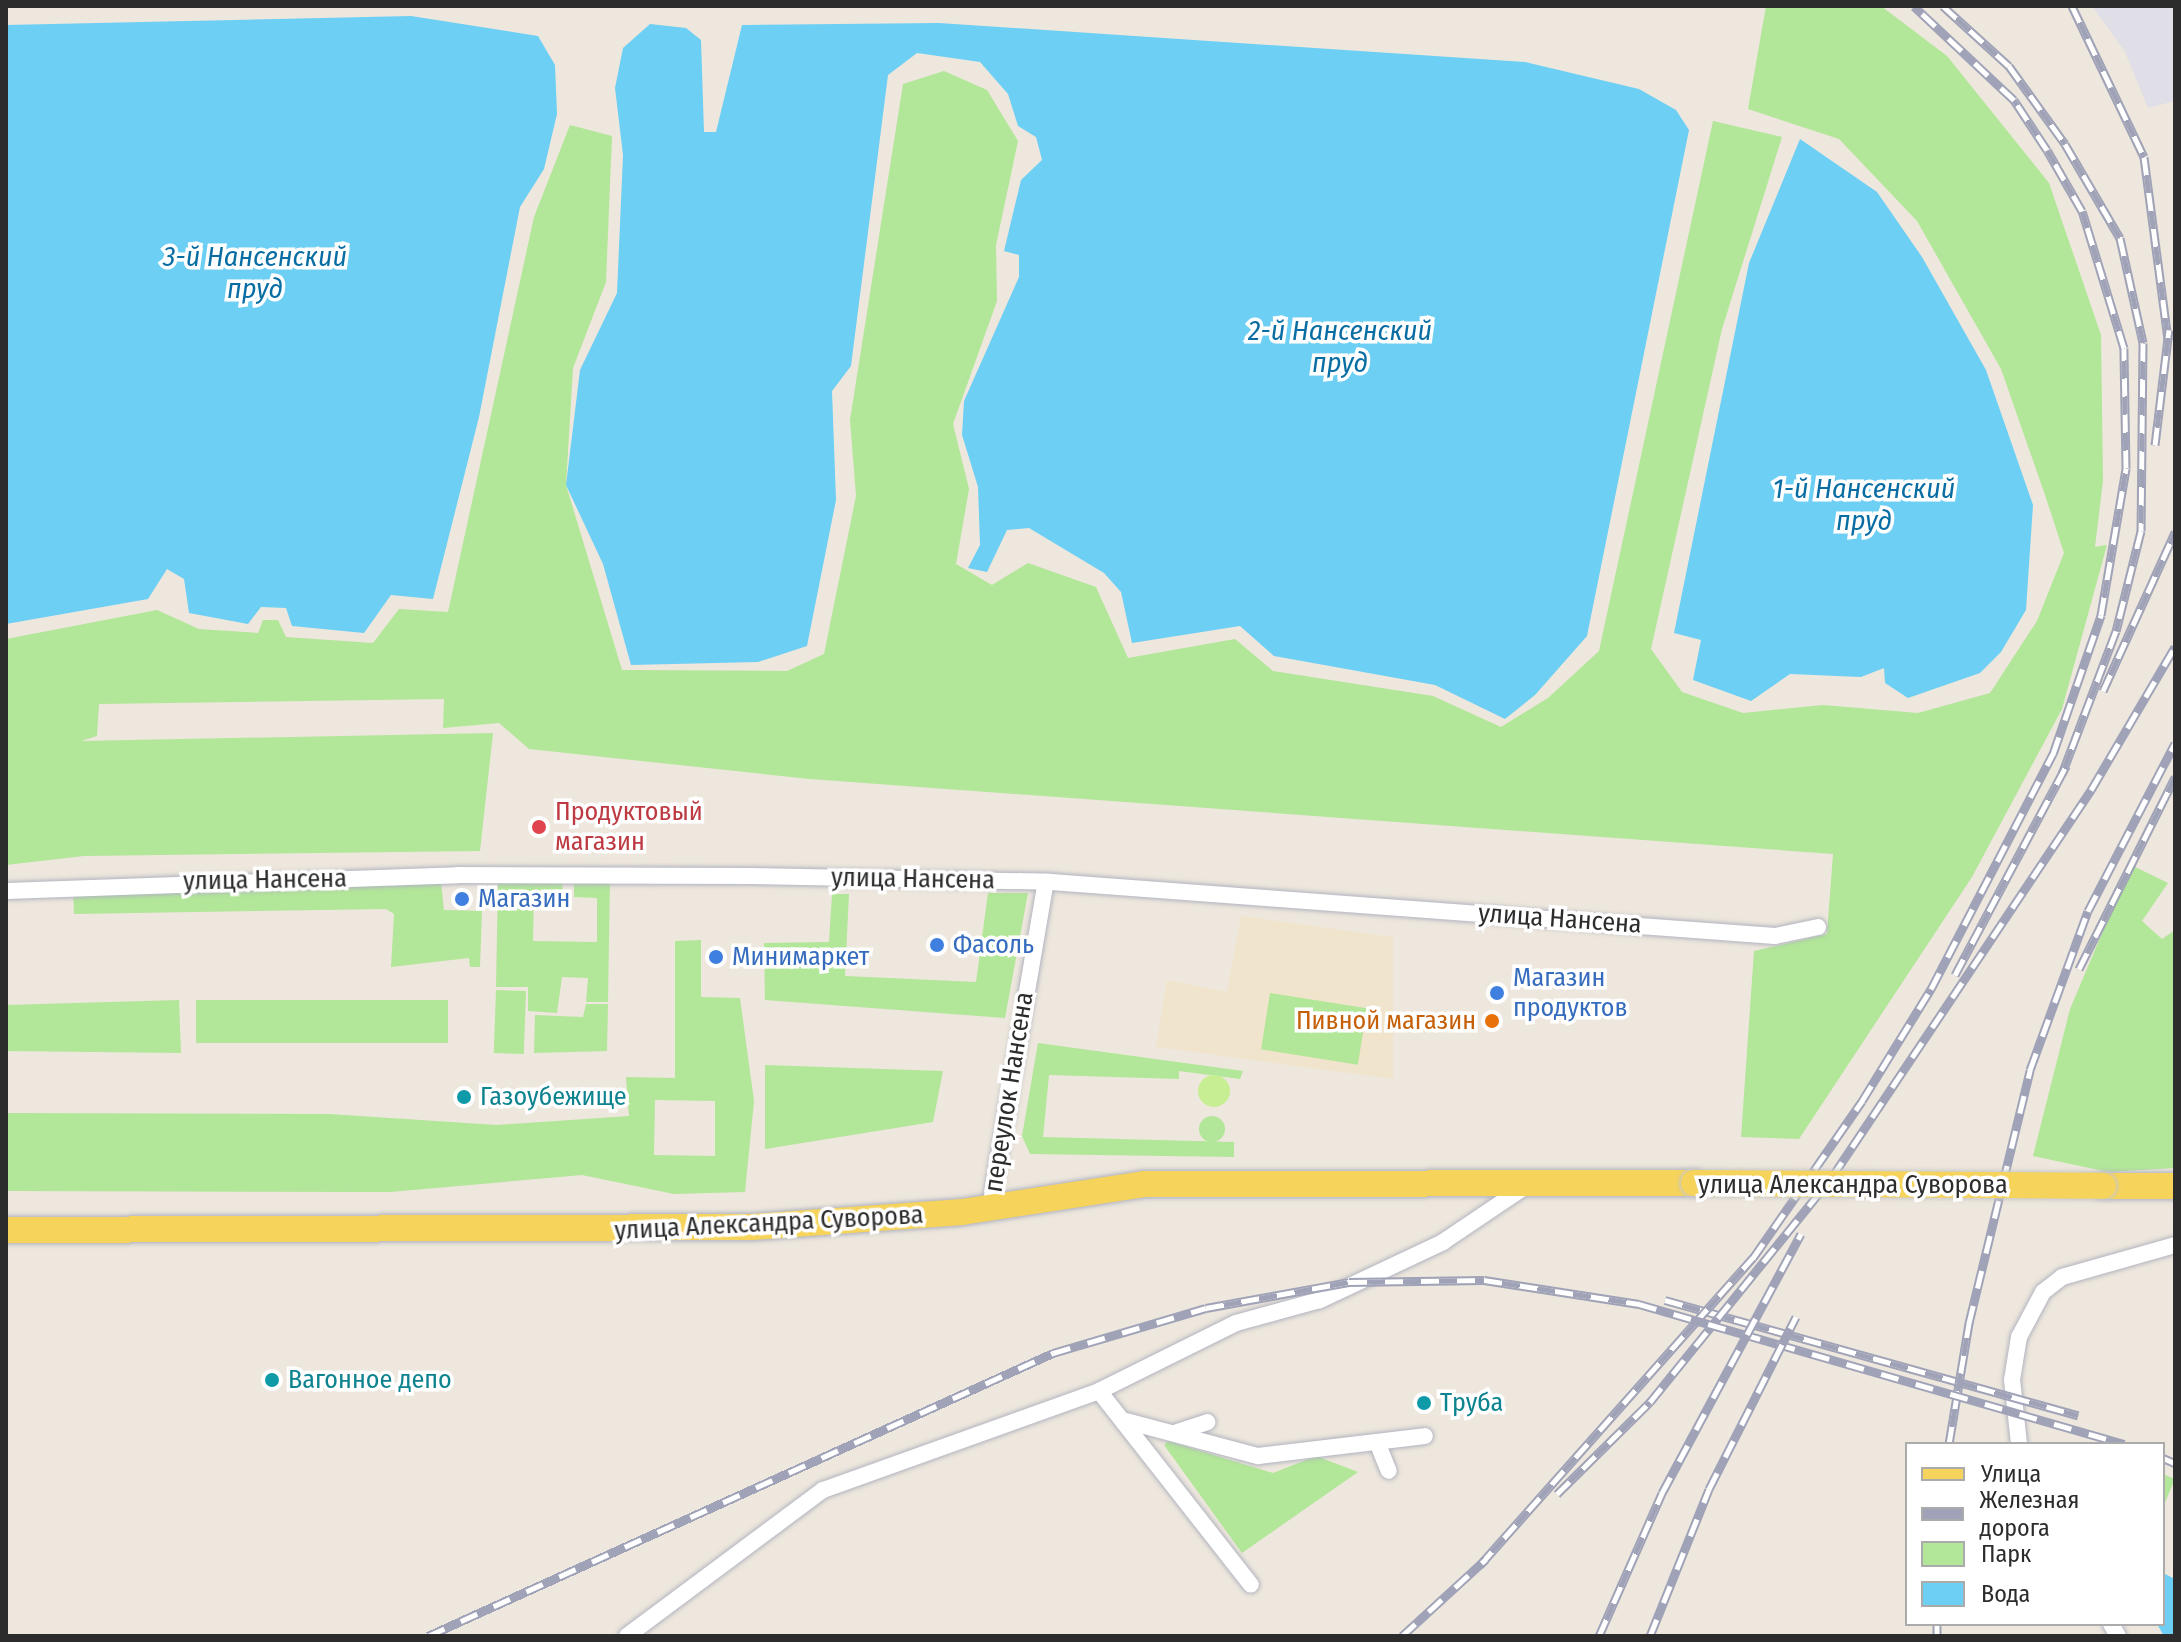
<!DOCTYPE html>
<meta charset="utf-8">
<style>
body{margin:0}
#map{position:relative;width:2181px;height:1642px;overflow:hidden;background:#eee7dd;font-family:"Fira Sans Condensed",sans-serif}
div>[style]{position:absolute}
.industrial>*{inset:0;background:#e0dee6}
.education>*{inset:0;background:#f0e5cc}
.green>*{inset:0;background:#b2e698;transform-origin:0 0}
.round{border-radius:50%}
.pitch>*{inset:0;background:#c7ee93}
.water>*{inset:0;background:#6dcff4}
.roads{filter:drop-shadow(0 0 2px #b1b4c0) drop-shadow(0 0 2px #b1b4c0)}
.street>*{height:16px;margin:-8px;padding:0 8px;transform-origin:8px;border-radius:8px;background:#fff}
.primary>*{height:26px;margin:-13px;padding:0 13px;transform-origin:13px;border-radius:13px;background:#f6d35a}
.rail>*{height:9px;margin-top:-4.5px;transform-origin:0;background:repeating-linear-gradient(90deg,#fff 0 18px,#a0a3b7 0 36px);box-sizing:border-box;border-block:2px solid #a0a3b7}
.bridges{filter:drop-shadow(0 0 2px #c8c8c8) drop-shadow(0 0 2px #c8c8c8)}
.primary-bridge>*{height:26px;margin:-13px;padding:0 13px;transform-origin:13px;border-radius:13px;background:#f6d35a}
.dots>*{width:22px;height:22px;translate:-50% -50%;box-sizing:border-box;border:4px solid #fff;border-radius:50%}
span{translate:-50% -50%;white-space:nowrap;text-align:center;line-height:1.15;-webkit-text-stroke:7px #fff;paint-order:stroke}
.health-label{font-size:26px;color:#be3a42}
.left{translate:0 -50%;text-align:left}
.street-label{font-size:26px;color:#2c2c2c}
.shop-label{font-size:26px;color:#366cbe}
.food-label{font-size:26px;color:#c56008}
.right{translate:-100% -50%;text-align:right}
.culture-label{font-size:26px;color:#0d838f}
.water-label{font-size:28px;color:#086da3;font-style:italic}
.frame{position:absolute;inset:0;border:8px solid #2c2c2c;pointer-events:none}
.legend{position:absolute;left:1905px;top:1442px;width:260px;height:184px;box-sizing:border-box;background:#fff;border:2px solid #ababab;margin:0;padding:10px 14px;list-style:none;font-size:24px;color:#2c2c2c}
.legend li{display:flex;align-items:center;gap:16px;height:40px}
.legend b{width:40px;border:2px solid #ababab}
</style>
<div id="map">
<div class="industrial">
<i style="clip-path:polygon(2092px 6px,2175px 6px,2175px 101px,2148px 108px,2125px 52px)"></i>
</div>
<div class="education">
<i style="clip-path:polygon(1241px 916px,1393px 937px,1393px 1079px,1156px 1047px,1167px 980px,1227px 992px)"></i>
</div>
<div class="green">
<i style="clip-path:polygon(1766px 6px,1881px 6px,1947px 56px,2049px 183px,2101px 335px,2103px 481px,2095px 547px,2107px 545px,2062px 709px,1972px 877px,1799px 1139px,1741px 1137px,1754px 951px,1827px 934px,1833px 854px,810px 779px,529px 749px,499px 723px,443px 728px,444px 699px,99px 704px,97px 736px,81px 741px,493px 733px,480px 851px,84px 856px,6px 865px,6px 639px,157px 610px,199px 629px,258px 633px,263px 620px,278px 620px,286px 637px,373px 643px,399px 609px,448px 612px,534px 217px,570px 125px,612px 136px,606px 282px,573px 368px,566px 485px,622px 670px,787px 671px,824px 654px,856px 496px,850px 420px,903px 84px,944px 71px,987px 90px,1018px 141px,996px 245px,997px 301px,953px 424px,969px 489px,956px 564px,992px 585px,1028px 563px,1096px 587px,1128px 658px,1235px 639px,1273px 671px,1433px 696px,1501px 727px,1548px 698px,1599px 651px,1713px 121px,1782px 137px,1722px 329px,1651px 649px,1682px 692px,1743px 713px,1823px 705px,1918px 713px,1990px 693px,2037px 621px,2064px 553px,2045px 495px,2001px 369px,1917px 221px,1839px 139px,1748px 109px)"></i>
<i style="clip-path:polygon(2131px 865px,2168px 883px,2142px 921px,2162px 939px,2175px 930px,2175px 1168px,2108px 1172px,2033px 1156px,2070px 1009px)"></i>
<i style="clip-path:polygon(498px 879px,562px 880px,563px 897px,534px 895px,533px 941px,597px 942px,597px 898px,574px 897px,574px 880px,610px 879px,608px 1002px,586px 1002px,588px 978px,562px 977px,557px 1013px,528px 1011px,528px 987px,496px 987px)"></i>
<i style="clip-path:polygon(441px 882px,444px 910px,482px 911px,480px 967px,470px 967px,469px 958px,391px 967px,394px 914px,386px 909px,74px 914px,73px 891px)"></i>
<i style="clip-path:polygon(988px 893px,1028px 893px,1005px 1018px,765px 1000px,764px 943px,829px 942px,832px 894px,849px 894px,845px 976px,976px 982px)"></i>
<i style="clip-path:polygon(evenodd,701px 940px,701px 997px,740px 998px,754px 1101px,745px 1192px,674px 1194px,582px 1175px,390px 1192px,6px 1191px,6px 1113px,329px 1114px,497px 1125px,629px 1116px,626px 1077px,675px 1078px,675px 941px,701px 940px,655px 1100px,715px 1101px,715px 1156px,654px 1155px,655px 1100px)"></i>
<i style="left:496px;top:990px;width:30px;height:63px;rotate:2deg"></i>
<i style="left:1270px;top:993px;width:98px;height:57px;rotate:9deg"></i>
<i style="clip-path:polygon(179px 1000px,181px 1053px,6px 1051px,6px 1005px)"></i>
<i style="left:448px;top:1000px;width:43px;height:252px;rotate:90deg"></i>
<i style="clip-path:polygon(586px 1004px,608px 1004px,607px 1051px,534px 1053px,535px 1015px,583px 1017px)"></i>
<i style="clip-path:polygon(1038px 1043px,1243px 1071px,1240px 1079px,1179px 1071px,1179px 1079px,1049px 1075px,1043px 1137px,1234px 1142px,1234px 1157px,1030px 1154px,1022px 1136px)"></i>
<i style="clip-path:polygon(765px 1065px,943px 1071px,933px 1122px,765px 1149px)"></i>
<i class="round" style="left:1199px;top:1116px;width:26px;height:26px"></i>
<i style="clip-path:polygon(1168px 1441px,1273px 1473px,1316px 1456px,1358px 1472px,1242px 1553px,1164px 1445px)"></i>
<i style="left:2163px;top:1474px;width:13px;height:89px;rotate:23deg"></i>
</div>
<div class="pitch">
<i class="round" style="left:1198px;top:1075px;width:32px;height:32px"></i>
</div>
<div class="water">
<i style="clip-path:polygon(411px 16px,538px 36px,555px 65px,557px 114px,544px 169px,520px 207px,479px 417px,433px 599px,391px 595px,364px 633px,292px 626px,286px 608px,261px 607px,248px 624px,189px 613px,184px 579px,167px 569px,148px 599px,6px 624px,6px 25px)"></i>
<i style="clip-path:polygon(939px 23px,1525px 62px,1639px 89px,1676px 110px,1689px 130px,1587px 636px,1535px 695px,1505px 719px,1435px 685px,1274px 656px,1240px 626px,1132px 643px,1121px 592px,1104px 573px,1029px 528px,1007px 530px,987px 572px,968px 568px,980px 545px,978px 487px,962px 435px,964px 401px,1019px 277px,1019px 255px,1004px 251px,1021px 180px,1042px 160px,1036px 137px,1018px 126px,1008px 94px,980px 62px,917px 53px,888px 75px,851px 366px,832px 391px,836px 500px,807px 646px,758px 662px,631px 665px,603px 564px,566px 485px,580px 370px,617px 293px,623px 155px,615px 88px,623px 48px,650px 24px,686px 28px,701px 40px,704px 132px,716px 132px,742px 25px)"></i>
<i style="clip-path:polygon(1800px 139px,1877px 192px,1922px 257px,1986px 370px,2033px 505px,2026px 610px,2001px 652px,1980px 673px,1908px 698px,1885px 683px,1884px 668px,1861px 677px,1790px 674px,1751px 701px,1693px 680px,1701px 640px,1674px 633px,1749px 263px)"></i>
<i style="clip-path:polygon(2163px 1573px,2175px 1579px,2175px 1636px,2164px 1636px,2157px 1624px)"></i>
</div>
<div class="roads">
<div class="street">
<i style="left:6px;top:891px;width:452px;rotate:-2deg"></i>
<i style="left:458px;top:875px;width:293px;rotate:0.2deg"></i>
<i style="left:751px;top:876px;width:300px;rotate:1.1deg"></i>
<i style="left:1051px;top:882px;width:726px;rotate:4.27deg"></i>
<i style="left:1775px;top:936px;width:44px;rotate:-11.8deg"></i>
<i style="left:990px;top:1208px;width:331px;rotate:-80.3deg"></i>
<i style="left:1099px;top:1391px;width:246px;rotate:51.9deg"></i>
<i style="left:1126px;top:1421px;width:137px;rotate:14.9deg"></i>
<i style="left:1258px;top:1456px;width:168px;rotate:-6.8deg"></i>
<i style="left:1177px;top:1432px;width:32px;rotate:-18deg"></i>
<i style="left:1377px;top:1442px;width:31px;rotate:68deg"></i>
<i style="left:2019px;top:1444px;width:64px;rotate:-96.2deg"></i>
<i style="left:2012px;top:1380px;width:44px;rotate:-80.8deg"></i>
<i style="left:2019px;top:1337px;width:51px;rotate:-61.9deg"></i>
<i style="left:2043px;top:1292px;width:24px;rotate:-38deg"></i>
<i style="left:2062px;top:1277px;width:117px;rotate:-15.8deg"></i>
<i style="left:2111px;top:1624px;width:14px;rotate:60deg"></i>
<i style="left:627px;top:1636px;width:244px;rotate:-36.7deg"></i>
<i style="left:823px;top:1490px;width:293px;rotate:-19.7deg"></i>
<i style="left:1099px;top:1391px;width:153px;rotate:-26.4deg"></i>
<i style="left:1236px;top:1323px;width:87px;rotate:-15.3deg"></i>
<i style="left:1320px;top:1300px;width:136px;rotate:-25.2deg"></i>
<i style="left:1443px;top:1242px;width:100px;rotate:-34deg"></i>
</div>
<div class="primary">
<i style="left:2103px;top:1186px;width:72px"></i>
<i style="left:6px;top:1230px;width:746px;rotate:-0.23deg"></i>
<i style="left:752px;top:1227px;width:211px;rotate:-4.1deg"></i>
<i style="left:962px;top:1212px;width:184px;rotate:-8.7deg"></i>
<i style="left:1144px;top:1184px;width:550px;rotate:-0.1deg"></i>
</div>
</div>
<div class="rail">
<i style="left:1943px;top:6px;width:89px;rotate:42.3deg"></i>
<i style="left:2009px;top:66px;width:96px;rotate:54.3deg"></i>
<i style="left:2065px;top:144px;width:109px;rotate:59.7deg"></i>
<i style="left:2120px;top:238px;width:107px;rotate:77.6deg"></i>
<i style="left:2143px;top:343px;width:188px;rotate:90.6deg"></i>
<i style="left:2141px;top:531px;width:103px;rotate:104deg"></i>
<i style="left:2116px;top:631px;width:153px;rotate:110.7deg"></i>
<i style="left:2072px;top:6px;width:167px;rotate:64.5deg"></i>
<i style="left:2144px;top:157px;width:185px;rotate:82.5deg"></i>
<i style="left:2155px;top:445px;width:116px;rotate:-83.1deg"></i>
<i style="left:2103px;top:691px;width:175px;rotate:-65.6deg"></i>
<i style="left:2079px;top:969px;width:215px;rotate:-63.4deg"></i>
<i style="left:1955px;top:975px;width:237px;rotate:-62deg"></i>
<i style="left:1665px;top:1300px;width:429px;rotate:15.6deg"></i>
<i style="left:1949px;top:1444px;width:123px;rotate:-80.6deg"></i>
<i style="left:1969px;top:1323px;width:260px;rotate:-76.4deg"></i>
<i style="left:2030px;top:1070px;width:169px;rotate:-70deg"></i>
<i style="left:2088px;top:911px;width:189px;rotate:-62.6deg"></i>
<i style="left:2163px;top:1458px;width:13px;rotate:23deg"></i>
<i style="left:1557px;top:1494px;width:131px;rotate:-44.7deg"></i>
<i style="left:1650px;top:1402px;width:289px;rotate:-51deg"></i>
<i style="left:1832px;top:1177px;width:466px;rotate:-56.2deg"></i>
<i style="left:2091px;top:790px;width:166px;rotate:-59.6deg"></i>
<i style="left:1480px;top:1565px;width:411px;rotate:-48.4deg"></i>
<i style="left:1753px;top:1258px;width:191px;rotate:-55.2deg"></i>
<i style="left:1862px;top:1101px;width:132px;rotate:-58.4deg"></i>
<i style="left:1931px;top:989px;width:265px;rotate:-62.6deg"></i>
<i style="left:2053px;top:754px;width:147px;rotate:-70.9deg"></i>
<i style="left:2101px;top:615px;width:149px;rotate:-80.3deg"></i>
<i style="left:2126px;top:468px;width:120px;rotate:-91deg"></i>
<i style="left:2124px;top:348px;width:143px;rotate:-107deg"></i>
<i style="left:2082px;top:211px;width:70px;rotate:-119.8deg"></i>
<i style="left:2047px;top:150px;width:60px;rotate:-123.4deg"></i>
<i style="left:2014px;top:100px;width:137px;rotate:-136.8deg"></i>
<i style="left:1937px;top:1624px;width:12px;rotate:90deg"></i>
<i style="left:428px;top:1636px;width:686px;rotate:-24.36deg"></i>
<i style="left:1053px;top:1353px;width:159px;rotate:-16.4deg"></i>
<i style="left:1206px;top:1308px;width:145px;rotate:-10.3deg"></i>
<i style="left:1349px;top:1282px;width:135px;rotate:-0.8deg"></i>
<i style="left:1484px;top:1280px;width:157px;rotate:8.8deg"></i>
<i style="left:1639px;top:1304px;width:505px;rotate:16.1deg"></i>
<i style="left:1402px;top:1636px;width:114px;rotate:-42.5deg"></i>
<i style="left:1599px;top:1636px;width:156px;rotate:-66.2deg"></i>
<i style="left:1662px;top:1493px;width:294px;rotate:-61.8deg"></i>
<i style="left:1650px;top:1636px;width:158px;rotate:-68.1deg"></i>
<i style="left:1709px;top:1489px;width:193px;rotate:-63.2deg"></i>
</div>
<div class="bridges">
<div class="primary-bridge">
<i style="left:1694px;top:1183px;width:409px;rotate:0.4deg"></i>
</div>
</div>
<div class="dots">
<i style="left:539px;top:827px;background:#e0444e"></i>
<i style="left:462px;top:899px;background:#3f7fe0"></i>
<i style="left:937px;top:945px;background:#3f7fe0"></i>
<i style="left:716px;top:957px;background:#3f7fe0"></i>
<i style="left:1497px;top:993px;background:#3f7fe0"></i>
<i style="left:1492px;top:1021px;background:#e8710a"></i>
<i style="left:464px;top:1097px;background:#0f9aa8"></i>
<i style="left:272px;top:1380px;background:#0f9aa8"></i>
<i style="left:1424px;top:1403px;background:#0f9aa8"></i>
</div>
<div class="health-label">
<span class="left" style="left:555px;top:827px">Продуктовый<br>магазин</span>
</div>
<div class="street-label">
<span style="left:913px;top:879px;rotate:1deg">улица Нансена</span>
<span style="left:265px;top:880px;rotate:-1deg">улица Нансена</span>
<span style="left:1560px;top:919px;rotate:4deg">улица Нансена</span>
<span style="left:1009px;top:1092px;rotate:-81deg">переулок Нансена</span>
<span style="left:1853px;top:1185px">улица Александра Суворова</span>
<span style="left:769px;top:1223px;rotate:-3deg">улица Александра Суворова</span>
</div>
<div class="shop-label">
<span class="left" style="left:478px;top:899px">Магазин</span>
<span class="left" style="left:953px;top:945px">Фасоль</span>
<span class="left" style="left:732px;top:957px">Минимаркет</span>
<span class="left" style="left:1513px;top:993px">Магазин<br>продуктов</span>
</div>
<div class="food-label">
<span class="right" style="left:1476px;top:1021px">Пивной магазин</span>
</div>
<div class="culture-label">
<span class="left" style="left:480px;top:1097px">Газоубежище</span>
<span class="left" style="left:288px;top:1380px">Вагонное депо</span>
<span class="left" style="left:1440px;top:1403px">Труба</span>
</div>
<div class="water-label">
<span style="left:255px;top:273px">3-й Нансенский<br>пруд</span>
<span style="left:1340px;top:347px">2-й Нансенский<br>пруд</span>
<span style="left:1864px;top:505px">1-й Нансенский<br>пруд</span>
</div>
<div class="frame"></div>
<ul class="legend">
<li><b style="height:10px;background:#f6d35a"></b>Улица</li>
<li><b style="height:10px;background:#a0a3b7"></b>Железная дорога</li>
<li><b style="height:22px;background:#b2e698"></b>Парк</li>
<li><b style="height:22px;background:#6dcff4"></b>Вода</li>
</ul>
</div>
